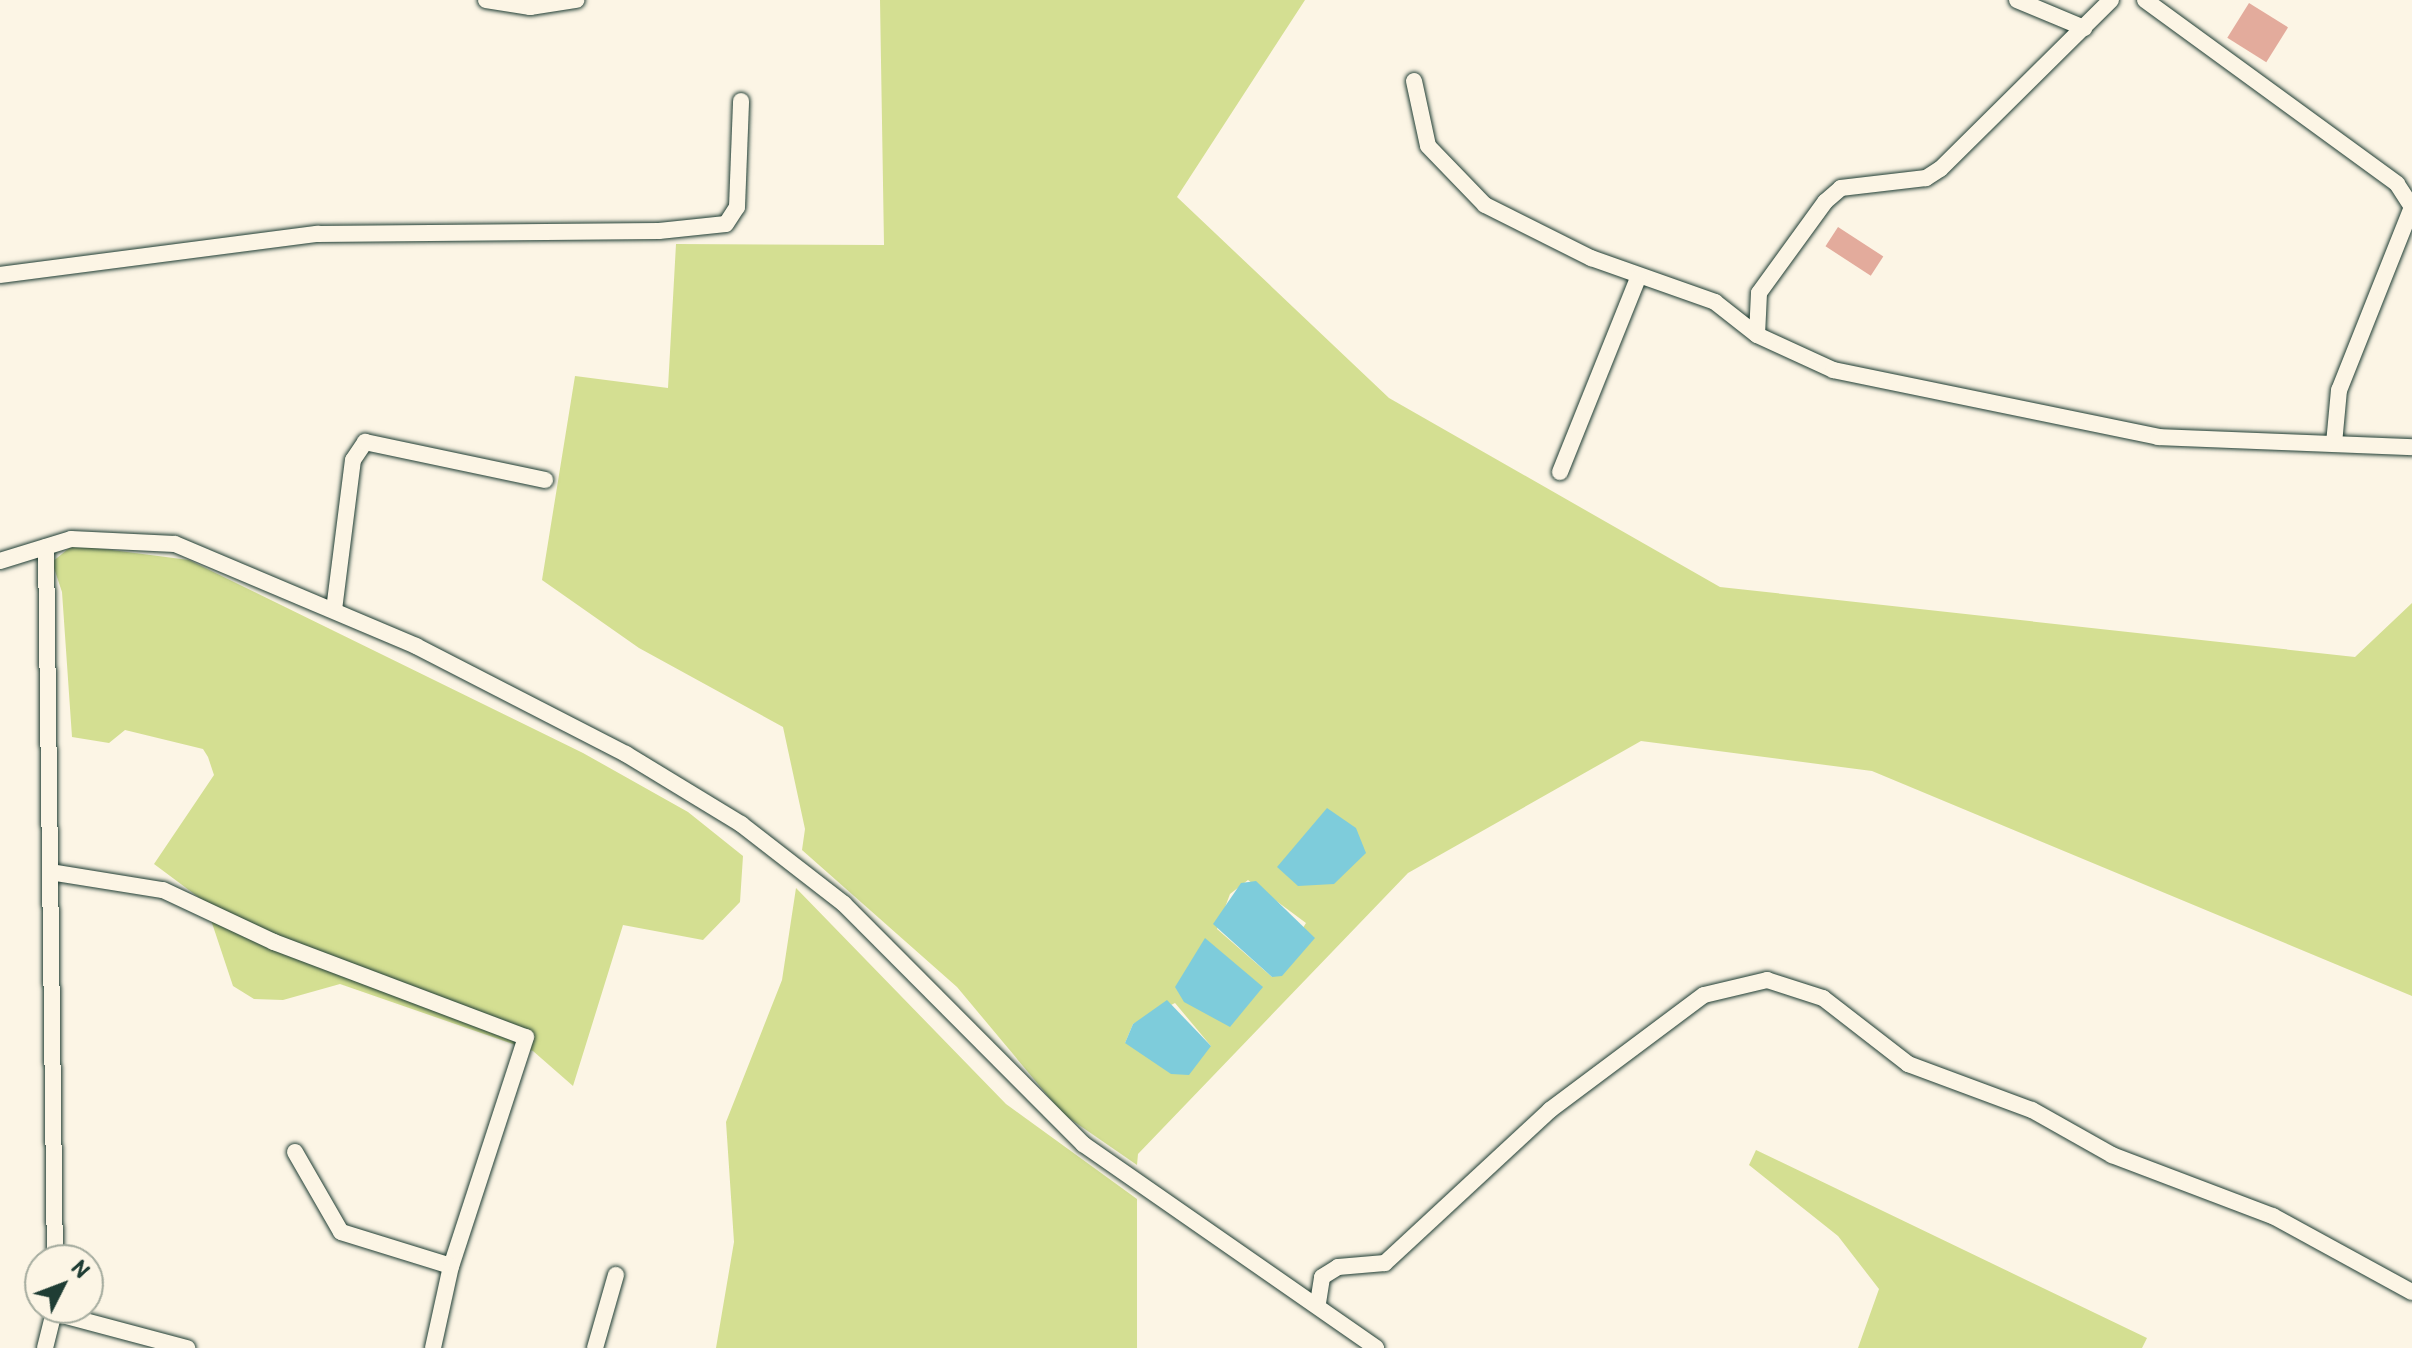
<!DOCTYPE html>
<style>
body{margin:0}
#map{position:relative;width:2412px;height:1348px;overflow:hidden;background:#fcf5e5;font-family:Itim,sans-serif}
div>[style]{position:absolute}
.green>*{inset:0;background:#d4df92}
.water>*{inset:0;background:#7eccdb}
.building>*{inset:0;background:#e3ab9c;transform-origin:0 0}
.roads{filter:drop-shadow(0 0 2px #1f3d34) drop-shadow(0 0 2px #1f3d34)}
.street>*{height:16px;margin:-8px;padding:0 8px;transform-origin:8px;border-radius:8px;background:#fcf5e5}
span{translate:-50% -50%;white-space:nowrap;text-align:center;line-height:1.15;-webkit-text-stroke:6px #fcf5e5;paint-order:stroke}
.north{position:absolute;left:24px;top:1244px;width:80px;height:80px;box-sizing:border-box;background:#fcf5e5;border:2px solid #a4ab9e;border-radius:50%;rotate:48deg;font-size:22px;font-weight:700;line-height:32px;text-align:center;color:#1f3d34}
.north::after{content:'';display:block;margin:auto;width:28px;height:36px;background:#1f3d34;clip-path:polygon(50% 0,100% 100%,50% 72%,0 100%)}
</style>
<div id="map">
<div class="green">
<i style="clip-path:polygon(evenodd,880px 0,1305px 0,1177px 197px,1389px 398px,1720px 587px,2355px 657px,2412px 603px,2412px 996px,1872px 771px,1641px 741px,1408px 873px,1138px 1154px,1137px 1165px,1063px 1114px,957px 987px,802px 850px,805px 829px,783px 727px,639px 648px,542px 580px,575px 376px,668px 388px,676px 244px,884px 245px,880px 0,1248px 880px,1306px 923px,1272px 977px,1217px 929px,1230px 894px,1248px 880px,880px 0,1175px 1003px,1211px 1046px,1125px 1043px,1133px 1024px,1175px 1003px)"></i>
<i style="clip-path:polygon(73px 545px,189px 560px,583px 753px,688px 812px,743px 856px,740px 902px,703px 940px,623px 925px,573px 1086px,533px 1051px,340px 984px,283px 1000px,254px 999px,233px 986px,205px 902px,154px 864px,214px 775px,208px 757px,203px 749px,125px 730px,109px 743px,72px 737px,62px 592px,52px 562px)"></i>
<i style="clip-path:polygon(796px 888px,1006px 1104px,1137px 1199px,1137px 1348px,716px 1348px,734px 1242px,726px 1122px,782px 980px)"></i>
<i style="clip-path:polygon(1756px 1150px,2147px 1338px,2142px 1348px,1858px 1348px,1879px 1289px,1838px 1236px,1749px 1165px)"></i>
</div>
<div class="water">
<i style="clip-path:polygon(1327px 808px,1356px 828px,1366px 853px,1334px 884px,1298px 886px,1277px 867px)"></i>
<i style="clip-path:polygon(1256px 881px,1315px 938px,1282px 976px,1272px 977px,1213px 924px,1241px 883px)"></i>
<i style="clip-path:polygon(1205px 938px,1263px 987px,1230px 1027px,1184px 1002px,1175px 987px)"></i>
<i style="clip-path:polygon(1167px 1000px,1211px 1046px,1189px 1075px,1171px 1074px,1125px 1043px,1133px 1024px)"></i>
</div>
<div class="building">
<i style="left:2249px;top:3px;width:46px;height:41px;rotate:32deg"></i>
<i style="left:1838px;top:227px;width:54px;height:23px;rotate:33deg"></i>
</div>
<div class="roads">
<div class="street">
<i style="left:486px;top:0;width:45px;rotate:9deg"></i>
<i style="left:530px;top:7px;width:47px;rotate:-8.7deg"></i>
<i style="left:2017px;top:0;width:73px;rotate:22.7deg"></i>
<i style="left:2111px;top:0;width:240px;rotate:135.3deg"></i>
<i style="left:1940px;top:169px;width:17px;rotate:147deg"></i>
<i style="left:1926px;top:178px;width:86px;rotate:173.3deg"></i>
<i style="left:1841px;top:188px;width:21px;rotate:139deg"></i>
<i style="left:1825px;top:202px;width:112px;rotate:126deg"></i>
<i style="left:1759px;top:293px;width:42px;rotate:92.7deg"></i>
<i style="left:1757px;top:335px;width:84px;rotate:24.7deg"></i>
<i style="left:1833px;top:370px;width:332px;rotate:11.6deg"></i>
<i style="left:2158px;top:437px;width:254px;rotate:2.3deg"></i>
<i style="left:2145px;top:0;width:312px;rotate:36.1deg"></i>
<i style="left:2397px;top:184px;width:27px;rotate:57deg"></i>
<i style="left:2412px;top:207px;width:197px;rotate:111.7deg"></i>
<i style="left:2339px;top:390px;width:54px;rotate:95.3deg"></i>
<i style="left:1414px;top:81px;width:66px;rotate:77.8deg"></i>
<i style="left:1428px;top:146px;width:82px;rotate:46deg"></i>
<i style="left:1485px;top:205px;width:119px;rotate:26.6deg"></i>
<i style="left:1591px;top:258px;width:132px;rotate:19.5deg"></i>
<i style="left:1715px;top:302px;width:53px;rotate:38.2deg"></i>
<i style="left:0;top:275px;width:320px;rotate:-7.4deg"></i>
<i style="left:317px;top:234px;width:342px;rotate:-0.5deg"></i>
<i style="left:659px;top:231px;width:67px;rotate:-6deg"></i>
<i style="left:726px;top:224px;width:20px;rotate:-57deg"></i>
<i style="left:737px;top:207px;width:106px;rotate:-87.8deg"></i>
<i style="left:1560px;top:472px;width:209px;rotate:-68.1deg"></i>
<i style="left:46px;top:547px;width:713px;rotate:89.28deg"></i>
<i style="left:0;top:561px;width:74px;rotate:-17.2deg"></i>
<i style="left:71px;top:539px;width:104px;rotate:2.8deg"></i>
<i style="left:175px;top:544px;width:262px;rotate:22.9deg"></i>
<i style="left:416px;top:646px;width:236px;rotate:27.2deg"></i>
<i style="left:626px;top:754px;width:135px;rotate:31.3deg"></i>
<i style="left:741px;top:824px;width:130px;rotate:37.8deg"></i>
<i style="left:844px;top:904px;width:339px;rotate:45.1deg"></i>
<i style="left:1083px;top:1144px;width:357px;rotate:34.8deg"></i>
<i style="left:334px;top:610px;width:151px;rotate:-82.8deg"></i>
<i style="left:353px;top:460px;width:22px;rotate:-56deg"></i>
<i style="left:365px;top:442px;width:184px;rotate:11.9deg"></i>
<i style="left:50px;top:872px;width:114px;rotate:9.1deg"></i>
<i style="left:163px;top:890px;width:123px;rotate:25.1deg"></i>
<i style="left:274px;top:942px;width:269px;rotate:20.7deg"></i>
<i style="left:526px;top:1037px;width:241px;rotate:108.1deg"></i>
<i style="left:295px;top:1152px;width:92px;rotate:60.1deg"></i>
<i style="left:341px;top:1232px;width:115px;rotate:17.2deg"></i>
<i style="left:451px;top:1266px;width:84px;rotate:102.4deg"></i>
<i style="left:1318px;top:1303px;width:26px;rotate:-81deg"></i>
<i style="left:1322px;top:1277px;width:19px;rotate:-32deg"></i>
<i style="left:1338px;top:1267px;width:47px;rotate:-4.9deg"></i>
<i style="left:1385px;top:1263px;width:225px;rotate:-42.8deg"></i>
<i style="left:1550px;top:1110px;width:192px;rotate:-36.8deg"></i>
<i style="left:1704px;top:995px;width:65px;rotate:-13.4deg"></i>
<i style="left:1767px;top:980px;width:59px;rotate:17.8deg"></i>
<i style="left:1823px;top:998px;width:108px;rotate:37.8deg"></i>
<i style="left:1908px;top:1064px;width:132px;rotate:20.4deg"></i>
<i style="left:2032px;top:1110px;width:92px;rotate:29.4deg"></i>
<i style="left:2112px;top:1155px;width:172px;rotate:20.8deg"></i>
<i style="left:2273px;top:1216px;width:158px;rotate:28.7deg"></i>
<i style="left:55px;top:1313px;width:137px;rotate:14.9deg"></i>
<i style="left:45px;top:1348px;width:41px;rotate:-76deg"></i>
<i style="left:595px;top:1348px;width:76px;rotate:-74deg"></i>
</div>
</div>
<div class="north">N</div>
</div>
